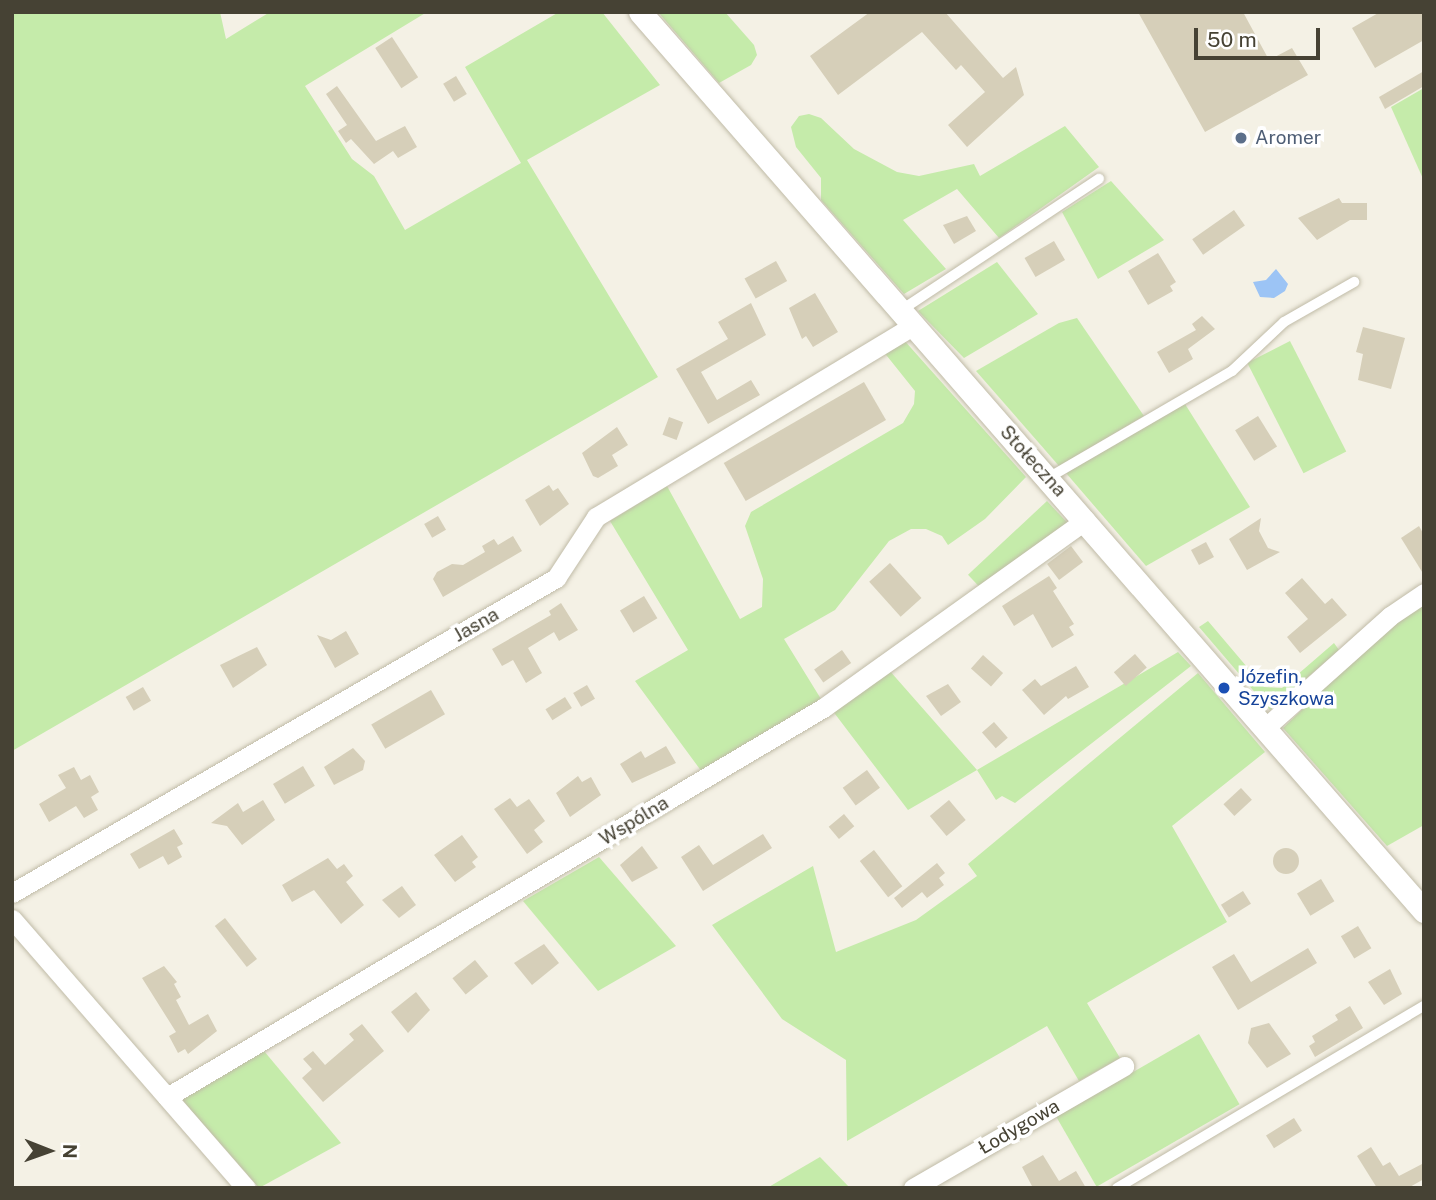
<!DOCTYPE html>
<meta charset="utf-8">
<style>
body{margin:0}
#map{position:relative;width:1436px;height:1200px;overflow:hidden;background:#f4f1e5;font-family:"Public Sans",sans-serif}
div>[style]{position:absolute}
.green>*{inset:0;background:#c5ebaa;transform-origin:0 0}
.water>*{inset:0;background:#9cc4f5}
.building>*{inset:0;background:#d6cfb9;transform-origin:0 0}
.round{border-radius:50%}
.roads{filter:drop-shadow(0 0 2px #c0bba7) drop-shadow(0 0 2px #c0bba7)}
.service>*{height:10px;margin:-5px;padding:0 5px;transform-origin:5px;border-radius:5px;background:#fff}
.minor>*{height:19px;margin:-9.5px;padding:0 9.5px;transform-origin:9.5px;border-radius:9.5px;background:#fff}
.tertiary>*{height:23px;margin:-11.5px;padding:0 11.5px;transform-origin:11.5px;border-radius:11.5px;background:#fff}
.dots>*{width:19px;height:19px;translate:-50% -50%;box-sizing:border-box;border:4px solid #fff;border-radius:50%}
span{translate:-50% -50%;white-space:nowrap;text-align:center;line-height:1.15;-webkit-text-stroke:7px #fff;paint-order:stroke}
.service-label{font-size:19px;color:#4e5e75}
.left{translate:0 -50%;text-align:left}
.street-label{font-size:19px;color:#464234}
.transit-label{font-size:19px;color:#164399}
.frame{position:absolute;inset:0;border:14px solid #464234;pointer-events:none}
.north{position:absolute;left:14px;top:1116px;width:70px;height:70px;-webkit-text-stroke:5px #fff;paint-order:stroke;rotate:91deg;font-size:19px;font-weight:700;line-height:28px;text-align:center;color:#464234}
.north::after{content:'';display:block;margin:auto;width:24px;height:32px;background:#464234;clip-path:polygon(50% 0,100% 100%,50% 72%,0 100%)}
.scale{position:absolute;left:1194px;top:28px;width:126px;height:32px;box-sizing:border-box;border:4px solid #464234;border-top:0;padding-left:9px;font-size:21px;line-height:24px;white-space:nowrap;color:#464234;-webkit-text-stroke:5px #fff;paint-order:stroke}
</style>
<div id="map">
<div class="green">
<i style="clip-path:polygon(12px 12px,220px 12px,226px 39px,270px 12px,427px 12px,305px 86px,352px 159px,374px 176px,405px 230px,521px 163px,465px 67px,559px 12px,602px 12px,660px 85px,527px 160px,658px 377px,12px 751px)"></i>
<i style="clip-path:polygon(658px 12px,725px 12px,754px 45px,757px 55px,751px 65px,719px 83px)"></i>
<i style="clip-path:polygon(1424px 88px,1424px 181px,1391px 107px)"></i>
<i style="clip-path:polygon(809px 114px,821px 118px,854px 149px,897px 172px,919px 176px,974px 164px,980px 176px,1065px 126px,1099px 167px,999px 238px,957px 189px,903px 220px,946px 269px,904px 294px,821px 200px,821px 178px,796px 147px,791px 127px,799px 116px)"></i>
<i style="clip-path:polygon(1111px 181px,1164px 240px,1098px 279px,1062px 212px)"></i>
<i style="clip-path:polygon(997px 262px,1038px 314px,964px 358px,918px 311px)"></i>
<i style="clip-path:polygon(1077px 318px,1144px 416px,1059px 466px,976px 371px,1059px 323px)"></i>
<i style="clip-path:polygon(903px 339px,1026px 477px,985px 519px,948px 545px,942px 536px,926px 529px,911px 529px,889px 541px,835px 610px,784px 639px,821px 699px,702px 772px,635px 681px,688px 650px,610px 521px,667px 486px,740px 619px,762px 607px,763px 579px,745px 526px,751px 512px,903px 423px,914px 404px,915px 391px,883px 351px)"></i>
<i style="left:1290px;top:341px;width:124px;height:48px;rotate:63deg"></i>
<i style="clip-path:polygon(1185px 404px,1250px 507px,1146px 566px,1066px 473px)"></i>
<i style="left:1047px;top:501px;width:34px;height:108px;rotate:47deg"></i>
<i style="clip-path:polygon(1424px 602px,1424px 825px,1387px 846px,1283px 728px,1390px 625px)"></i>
<i style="clip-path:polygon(1208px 621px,1264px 687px,1282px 688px,1334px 643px,1339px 650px,1270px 710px,1199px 627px)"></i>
<i style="clip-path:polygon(1178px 652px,1191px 666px,1015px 803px,1002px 796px,996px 800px,977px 770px,908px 810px,832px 710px,889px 670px,977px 770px)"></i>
<i style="clip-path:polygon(1198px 673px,1265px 752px,1172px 826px,1227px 922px,1087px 1003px,1120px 1058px,1079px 1081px,1047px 1026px,847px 1141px,846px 1060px,782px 1019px,712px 925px,813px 866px,836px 952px,916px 920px,977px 876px,968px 864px)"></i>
<i style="clip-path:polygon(599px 857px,676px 946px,598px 991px,523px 901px)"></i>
<i style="left:1199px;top:1034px;width:81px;height:165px;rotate:60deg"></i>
<i style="clip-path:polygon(264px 1051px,341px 1143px,259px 1188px,182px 1100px)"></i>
<i style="clip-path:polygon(820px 1157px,850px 1188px,767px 1188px)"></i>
</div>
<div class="water">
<i style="clip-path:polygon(1276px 269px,1288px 284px,1285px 291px,1274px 298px,1260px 297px,1253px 282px,1266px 280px)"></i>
</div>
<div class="building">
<i style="clip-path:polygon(870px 12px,945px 12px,1003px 78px,1016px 67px,1024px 95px,967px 147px,948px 125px,985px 92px,961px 65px,956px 70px,922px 32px,838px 95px,810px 56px)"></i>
<i style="clip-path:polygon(1138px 12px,1243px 12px,1269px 60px,1292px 48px,1308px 75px,1205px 132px)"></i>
<i style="clip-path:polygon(1380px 12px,1424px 12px,1424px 40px,1375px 68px,1352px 28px)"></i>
<i style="left:392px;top:37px;width:48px;height:20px;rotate:57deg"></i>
<i style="clip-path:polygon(1424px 71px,1424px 86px,1385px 109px,1379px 97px)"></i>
<i style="left:456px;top:76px;width:21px;height:15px;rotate:59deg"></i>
<i style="clip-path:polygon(337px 86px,376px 141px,405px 126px,417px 147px,398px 158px,393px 151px,374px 164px,351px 139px,346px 143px,338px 131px,347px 125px,326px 94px)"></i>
<i style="clip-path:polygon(1339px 198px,1342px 203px,1367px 203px,1367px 220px,1350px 220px,1317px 240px,1298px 218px)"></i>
<i style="left:1234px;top:210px;width:19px;height:51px;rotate:55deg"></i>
<i style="clip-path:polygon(967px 216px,976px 231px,954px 244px,943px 225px)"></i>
<i style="left:1054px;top:241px;width:22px;height:34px;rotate:60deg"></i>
<i style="clip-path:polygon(1158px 253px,1176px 282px,1170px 286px,1173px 291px,1148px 305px,1128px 271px)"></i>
<i style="left:776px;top:261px;width:23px;height:36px;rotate:61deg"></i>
<i style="clip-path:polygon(815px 293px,838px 332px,813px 347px,806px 336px,802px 339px,789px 308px)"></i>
<i style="clip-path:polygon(751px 303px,766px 335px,701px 372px,717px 400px,751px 380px,760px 395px,708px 424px,676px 369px,728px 339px,718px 322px)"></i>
<i style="clip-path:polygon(1202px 316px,1215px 329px,1188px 349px,1193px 359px,1169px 373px,1157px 352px,1196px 330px,1192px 324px)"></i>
<i style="clip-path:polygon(1363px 327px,1405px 338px,1391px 389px,1358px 380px,1363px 354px,1356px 352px)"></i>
<i style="left:864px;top:382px;width:44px;height:162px;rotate:60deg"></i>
<i style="left:1258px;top:416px;width:36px;height:27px;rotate:58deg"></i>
<i style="left:669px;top:417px;width:15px;height:19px;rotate:20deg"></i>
<i style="clip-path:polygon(617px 427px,628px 445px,612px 455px,618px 466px,598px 478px,593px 476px,582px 453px)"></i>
<i style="clip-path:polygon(549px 485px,553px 491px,558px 488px,569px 504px,540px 526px,525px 500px)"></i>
<i style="left:438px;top:516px;width:16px;height:16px;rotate:60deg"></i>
<i style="clip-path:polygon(1261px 518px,1259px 531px,1268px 548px,1280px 552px,1247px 570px,1229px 539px)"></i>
<i style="clip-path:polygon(1419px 526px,1424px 535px,1424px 575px,1401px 538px)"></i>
<i style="clip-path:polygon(513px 536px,522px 551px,443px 597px,433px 579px,437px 572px,452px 564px,463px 565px,485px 552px,482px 546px,494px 539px,498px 545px)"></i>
<i style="left:1206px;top:542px;width:17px;height:17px;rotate:62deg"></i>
<i style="left:1071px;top:546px;width:20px;height:30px;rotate:53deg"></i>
<i style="left:890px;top:563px;width:47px;height:28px;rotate:48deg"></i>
<i style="clip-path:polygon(1049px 576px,1057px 588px,1053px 591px,1074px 624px,1069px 627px,1074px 635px,1052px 648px,1033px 614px,1014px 626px,1002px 606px)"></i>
<i style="clip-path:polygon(1302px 578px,1325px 604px,1332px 598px,1347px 615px,1300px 653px,1287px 637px,1308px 619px,1285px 593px)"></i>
<i style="left:644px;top:596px;width:26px;height:28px;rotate:59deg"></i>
<i style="clip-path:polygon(561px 603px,578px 630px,559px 641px,554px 632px,528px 648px,542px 673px,526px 683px,513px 660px,502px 666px,492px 649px,551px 615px,549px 611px)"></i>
<i style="clip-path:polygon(346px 631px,359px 654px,335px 668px,317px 635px,331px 640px)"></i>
<i style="clip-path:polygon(257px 647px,267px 665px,233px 688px,220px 665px)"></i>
<i style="left:842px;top:650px;width:16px;height:34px;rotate:55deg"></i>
<i style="left:1135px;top:654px;width:18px;height:28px;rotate:49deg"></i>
<i style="left:983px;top:655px;width:27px;height:18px;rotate:42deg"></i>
<i style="clip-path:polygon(1076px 666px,1089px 687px,1068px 699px,1066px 696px,1044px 715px,1022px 690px,1035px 679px,1041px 686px)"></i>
<i style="clip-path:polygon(948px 684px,961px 702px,941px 716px,926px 696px)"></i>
<i style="left:587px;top:685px;width:16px;height:16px;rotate:60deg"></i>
<i style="left:143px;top:687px;width:16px;height:20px;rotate:60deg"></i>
<i style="left:431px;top:690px;width:28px;height:69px;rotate:60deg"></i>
<i style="left:565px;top:697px;width:13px;height:23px;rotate:58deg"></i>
<i style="left:994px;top:722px;width:21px;height:16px;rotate:49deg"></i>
<i style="clip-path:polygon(666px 746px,676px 763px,632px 783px,620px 764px,641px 751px,645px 758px)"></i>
<i style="clip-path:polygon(353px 748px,365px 761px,363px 770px,334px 785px,324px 767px)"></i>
<i style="left:303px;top:766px;width:23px;height:35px;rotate:59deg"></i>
<i style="clip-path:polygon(74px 767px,81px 780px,90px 775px,99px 792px,91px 797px,98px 810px,84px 818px,76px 806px,49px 822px,39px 804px,66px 788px,58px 775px)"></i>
<i style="left:867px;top:770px;width:22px;height:30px;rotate:54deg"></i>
<i style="clip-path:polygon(578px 776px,582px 782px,591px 777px,601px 795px,570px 817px,556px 793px)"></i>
<i style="left:1241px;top:788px;width:16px;height:24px;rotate:47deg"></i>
<i style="clip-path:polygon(510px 798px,517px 807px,529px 799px,545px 821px,534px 830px,543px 842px,527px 854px,494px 809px)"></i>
<i style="clip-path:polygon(263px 800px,275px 820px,242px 845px,227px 826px,211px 823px,238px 803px,243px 812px)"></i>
<i style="left:949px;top:800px;width:26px;height:25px;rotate:50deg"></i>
<i style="left:844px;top:814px;width:16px;height:20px;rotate:50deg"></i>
<i style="clip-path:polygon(174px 829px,183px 844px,177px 847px,182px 857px,168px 865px,163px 856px,139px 869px,130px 854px)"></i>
<i style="clip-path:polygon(763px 834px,772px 848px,703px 891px,681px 857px,699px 845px,713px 865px)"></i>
<i style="clip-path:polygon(462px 835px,478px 857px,472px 862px,476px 867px,455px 882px,434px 855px)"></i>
<i style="clip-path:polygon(642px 846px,658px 868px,632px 882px,620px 865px)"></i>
<i class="round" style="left:1273px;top:848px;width:26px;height:26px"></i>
<i style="left:874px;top:850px;width:46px;height:18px;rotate:52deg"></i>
<i style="clip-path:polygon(328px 858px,337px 869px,344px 864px,353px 876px,346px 882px,364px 905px,341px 924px,314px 890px,292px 902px,282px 885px)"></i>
<i style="clip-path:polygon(937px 863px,945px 873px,939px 878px,944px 885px,927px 898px,922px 892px,902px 908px,894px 898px)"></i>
<i style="left:1321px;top:879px;width:26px;height:28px;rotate:59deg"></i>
<i style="clip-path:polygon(402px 886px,416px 905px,399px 918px,382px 900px)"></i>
<i style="left:1243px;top:891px;width:15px;height:26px;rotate:58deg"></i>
<i style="left:225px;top:918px;width:52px;height:13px;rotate:52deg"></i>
<i style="left:1358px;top:926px;width:26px;height:20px;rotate:59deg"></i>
<i style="clip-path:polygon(544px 944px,559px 963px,532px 985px,514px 963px)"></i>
<i style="clip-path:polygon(1308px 948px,1317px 963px,1238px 1010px,1212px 967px,1234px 954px,1251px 982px)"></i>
<i style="left:475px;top:960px;width:21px;height:29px;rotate:51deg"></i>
<i style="clip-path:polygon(164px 966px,177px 982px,174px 984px,181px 997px,176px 1000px,189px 1025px,208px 1014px,217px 1031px,188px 1054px,185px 1049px,178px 1053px,169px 1036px,176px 1032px,142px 978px)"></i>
<i style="clip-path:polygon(1390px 969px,1402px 994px,1384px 1005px,1368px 982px)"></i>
<i style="clip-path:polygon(416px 992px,430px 1010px,408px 1033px,391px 1012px)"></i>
<i style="clip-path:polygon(1350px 1006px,1363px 1028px,1315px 1057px,1309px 1046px,1315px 1042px,1312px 1036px,1338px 1020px,1335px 1015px)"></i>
<i style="clip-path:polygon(1269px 1023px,1291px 1054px,1267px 1068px,1248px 1043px,1251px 1028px)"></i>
<i style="clip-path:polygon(362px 1024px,384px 1051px,323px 1102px,302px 1078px,312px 1069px,303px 1059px,313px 1051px,325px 1065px,354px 1040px,349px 1034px)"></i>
<i style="left:1294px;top:1118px;width:15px;height:33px;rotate:58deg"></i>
<i style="clip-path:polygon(1371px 1147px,1383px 1166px,1390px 1162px,1399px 1176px,1424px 1163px,1424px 1179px,1408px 1188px,1377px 1188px,1357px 1156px)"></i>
<i style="clip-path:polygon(1043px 1155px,1059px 1181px,1076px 1171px,1086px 1188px,1033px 1188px,1022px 1167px)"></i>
</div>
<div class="roads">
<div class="service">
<i style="left:900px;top:311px;width:239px;rotate:-33.6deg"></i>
<i style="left:1048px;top:478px;width:213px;rotate:-30.2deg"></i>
<i style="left:1232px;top:371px;width:71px;rotate:-43.3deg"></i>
<i style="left:1284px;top:322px;width:81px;rotate:-29.7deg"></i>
<i style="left:1117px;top:1188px;width:357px;rotate:-30.7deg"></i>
</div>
<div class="minor">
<i style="left:1266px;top:727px;width:166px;rotate:-41.8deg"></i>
<i style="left:1390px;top:616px;width:41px;rotate:-34.1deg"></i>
<i style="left:12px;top:893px;width:629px;rotate:-30.07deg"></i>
<i style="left:556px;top:578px;width:73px;rotate:-56.7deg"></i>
<i style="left:596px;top:517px;width:370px;rotate:-31.1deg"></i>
<i style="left:12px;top:919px;width:357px;rotate:49deg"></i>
<i style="left:167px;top:1097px;width:763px;rotate:-30.67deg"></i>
<i style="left:823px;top:708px;width:323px;rotate:-35.6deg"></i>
<i style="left:913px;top:1188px;width:244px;rotate:-30deg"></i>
</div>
<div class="tertiary">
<i style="left:640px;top:12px;width:1193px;rotate:48.91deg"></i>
</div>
</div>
<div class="dots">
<i style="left:1241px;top:138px;background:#5c6f8a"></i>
<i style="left:1224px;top:688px;background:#1a4fb4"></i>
</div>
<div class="service-label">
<span class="left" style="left:1255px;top:138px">Aromer</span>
</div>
<div class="street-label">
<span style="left:1033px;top:461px;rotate:48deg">Stołeczna</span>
<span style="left:476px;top:625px;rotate:-30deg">Jasna</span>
<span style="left:634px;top:821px;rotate:-31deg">Wspólna</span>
<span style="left:1019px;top:1127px;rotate:-30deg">Łodygowa</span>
</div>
<div class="transit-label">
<span class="left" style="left:1238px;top:688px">Józefin,<br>Szyszkowa</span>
</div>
<div class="frame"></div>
<div class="north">N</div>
<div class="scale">50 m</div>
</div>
